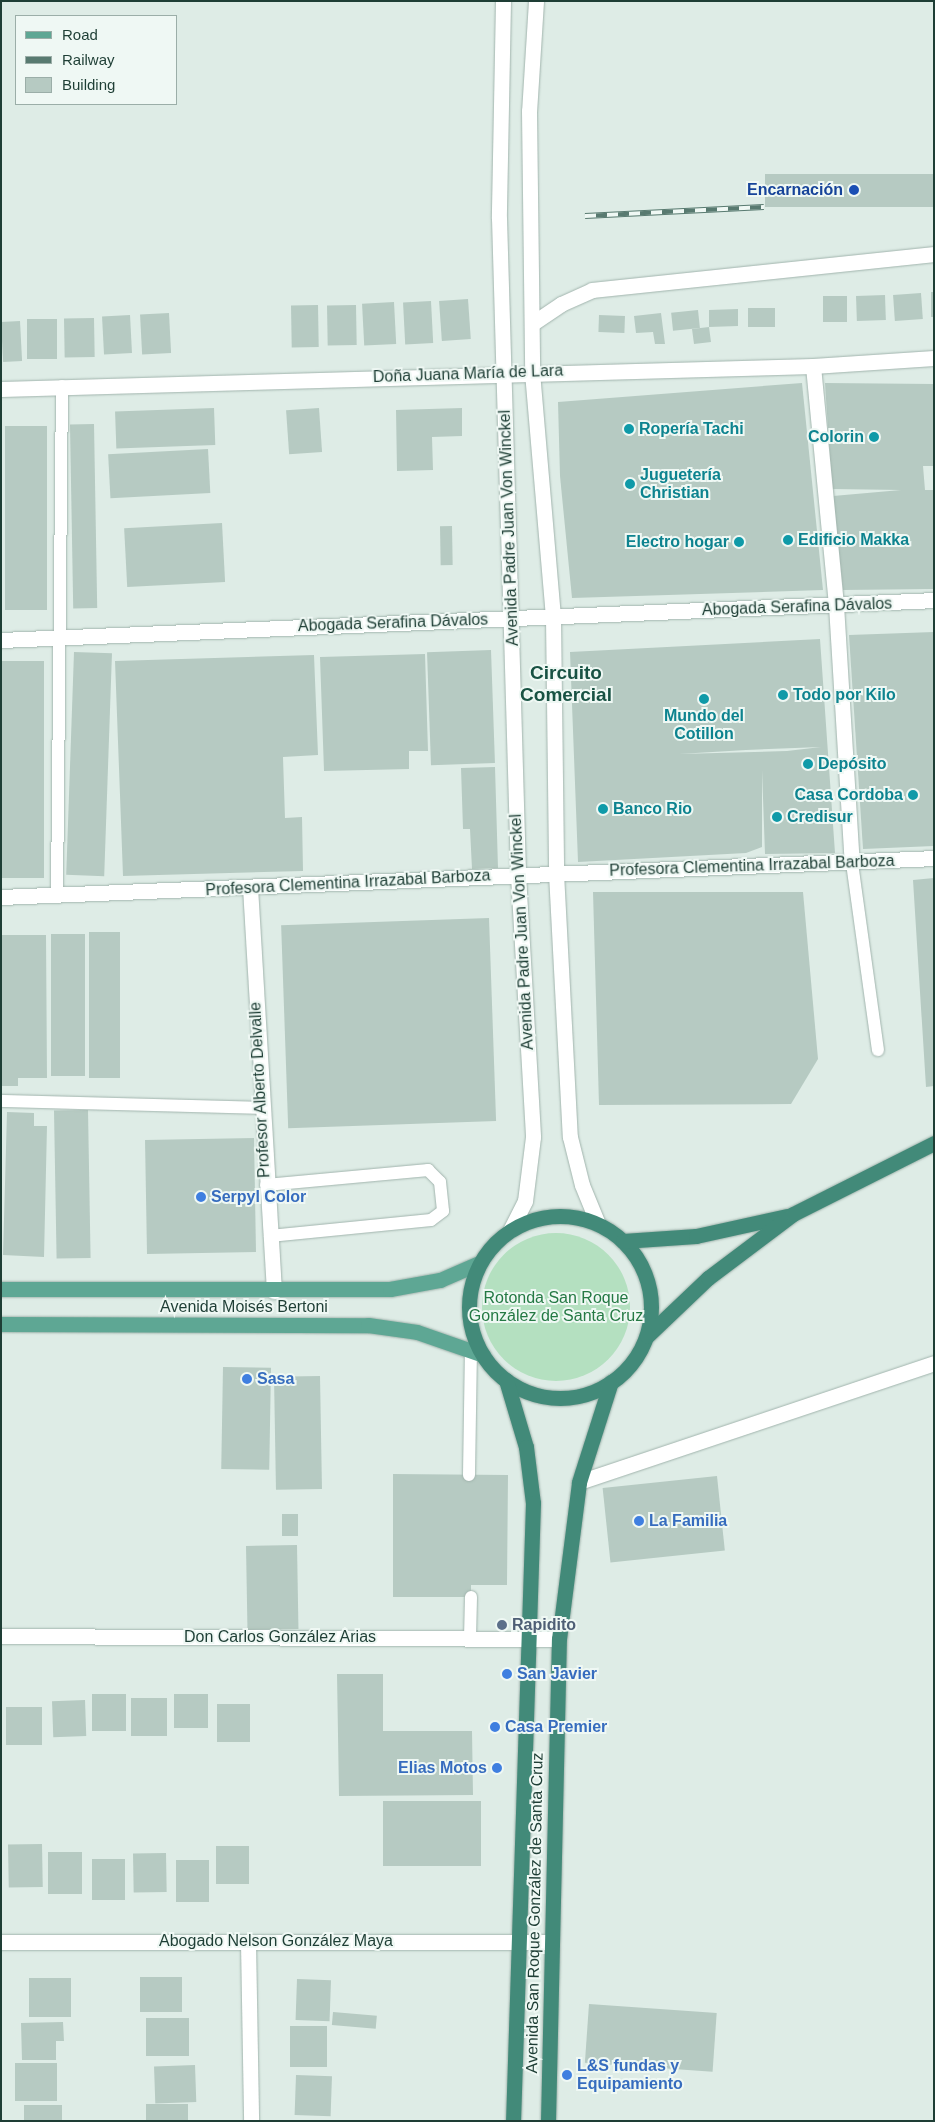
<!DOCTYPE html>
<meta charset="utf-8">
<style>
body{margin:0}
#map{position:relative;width:935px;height:2122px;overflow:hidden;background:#deece6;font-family:Arial,sans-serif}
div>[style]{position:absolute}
.green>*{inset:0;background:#b4e0c0}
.round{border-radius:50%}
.building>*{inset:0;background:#b6cac2;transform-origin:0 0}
.roads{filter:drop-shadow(0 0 1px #a1b4ad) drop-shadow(0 0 1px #a1b4ad)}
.service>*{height:12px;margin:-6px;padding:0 6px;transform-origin:6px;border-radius:6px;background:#fff}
.pedestrian>*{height:15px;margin:-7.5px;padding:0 7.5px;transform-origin:7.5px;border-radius:7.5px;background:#fff}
.minor>*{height:15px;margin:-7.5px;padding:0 7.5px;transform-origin:7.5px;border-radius:7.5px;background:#fff}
.secondary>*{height:15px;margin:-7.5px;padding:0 7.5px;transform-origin:7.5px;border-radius:7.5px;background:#fff}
.primary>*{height:15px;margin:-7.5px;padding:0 7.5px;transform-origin:7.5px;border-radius:7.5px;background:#5ea794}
.trunk>*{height:15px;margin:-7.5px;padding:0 7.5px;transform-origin:7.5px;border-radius:7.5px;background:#428a79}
.trunk>.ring{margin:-7.5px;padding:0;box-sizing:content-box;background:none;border:15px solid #428a79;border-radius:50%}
.rail>*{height:5.5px;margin-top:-2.75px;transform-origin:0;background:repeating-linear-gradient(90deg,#eff8f4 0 11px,#587a70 0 22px);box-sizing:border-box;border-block:1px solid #587a70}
.dots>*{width:14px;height:14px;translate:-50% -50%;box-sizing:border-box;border:2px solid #eff8f4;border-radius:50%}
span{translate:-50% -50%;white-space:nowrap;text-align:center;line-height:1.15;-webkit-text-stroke:4px #eff8f4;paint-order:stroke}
.transit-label{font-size:16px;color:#164399;font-weight:700}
.right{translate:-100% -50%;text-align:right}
.street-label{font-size:16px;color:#1e3e35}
.culture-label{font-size:16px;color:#0d838f;font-weight:700}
.left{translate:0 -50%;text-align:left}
.shop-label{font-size:16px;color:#366cbe;font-weight:700}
.park-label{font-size:16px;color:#247944}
.service-label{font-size:16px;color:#4e5e75;font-weight:700}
.quarter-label{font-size:19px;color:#185243;font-weight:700}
.frame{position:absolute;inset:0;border:2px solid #1e3e35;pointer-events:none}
.legend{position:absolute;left:15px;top:15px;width:162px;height:90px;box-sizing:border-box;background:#eff8f4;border:1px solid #9baea8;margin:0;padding:6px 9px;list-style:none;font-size:15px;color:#1e3e35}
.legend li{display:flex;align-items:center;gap:10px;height:25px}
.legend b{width:25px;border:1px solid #9baea8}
</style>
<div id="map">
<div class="green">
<i class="round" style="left:482px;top:1233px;width:148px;height:148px"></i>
</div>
<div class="building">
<i style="left:934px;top:174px;width:33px;height:169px;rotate:90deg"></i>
<i style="left:931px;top:292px;width:3px;height:25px"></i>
<i style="left:921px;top:293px;width:26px;height:28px;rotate:86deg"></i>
<i style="left:885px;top:295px;width:25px;height:29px;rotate:88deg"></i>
<i style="left:823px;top:296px;width:24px;height:26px"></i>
<i style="left:468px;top:299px;width:40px;height:29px;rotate:86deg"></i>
<i style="left:431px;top:301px;width:42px;height:28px;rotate:87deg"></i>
<i style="left:394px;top:302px;width:42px;height:32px;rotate:87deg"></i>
<i style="left:318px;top:305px;width:42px;height:27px;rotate:89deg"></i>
<i style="left:356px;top:305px;width:40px;height:29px;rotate:89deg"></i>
<i style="left:748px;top:308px;width:27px;height:19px"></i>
<i style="clip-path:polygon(738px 309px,738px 326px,709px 327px,711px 342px,694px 344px,692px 329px,709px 327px,709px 310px)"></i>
<i style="left:698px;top:310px;width:18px;height:27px;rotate:84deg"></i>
<i style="left:169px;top:313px;width:40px;height:29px;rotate:87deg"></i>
<i style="clip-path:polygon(661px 313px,665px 344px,655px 344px,653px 332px,636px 333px,634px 316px)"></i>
<i style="left:130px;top:315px;width:38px;height:28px;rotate:87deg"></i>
<i style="left:599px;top:315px;width:26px;height:17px;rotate:2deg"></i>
<i style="left:94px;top:318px;width:39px;height:30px;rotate:89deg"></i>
<i style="left:27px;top:319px;width:30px;height:40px"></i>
<i style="left:20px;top:321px;width:40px;height:19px;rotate:87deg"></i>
<i style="clip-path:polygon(802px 383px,823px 590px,572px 598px,560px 476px,558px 402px)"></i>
<i style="clip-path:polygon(825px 383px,934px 384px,934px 466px,923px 466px,925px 490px,934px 490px,934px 589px,843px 590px,833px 496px,901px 490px,832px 489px)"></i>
<i style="left:214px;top:408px;width:37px;height:99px;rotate:88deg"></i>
<i style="left:319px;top:408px;width:44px;height:33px;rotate:86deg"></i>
<i style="clip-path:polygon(462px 408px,462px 436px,432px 437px,433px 470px,397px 471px,396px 410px)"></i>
<i style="left:94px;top:424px;width:184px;height:24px;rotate:89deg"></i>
<i style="left:5px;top:426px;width:42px;height:184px"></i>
<i style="left:208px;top:449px;width:44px;height:100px;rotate:87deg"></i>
<i style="left:222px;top:523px;width:59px;height:98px;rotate:87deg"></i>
<i style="left:452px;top:526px;width:39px;height:12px;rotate:89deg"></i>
<i style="clip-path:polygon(934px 632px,934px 846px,863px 849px,849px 635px)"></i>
<i style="clip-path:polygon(evenodd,820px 639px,835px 853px,765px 854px,762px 770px,762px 847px,746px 853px,578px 862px,570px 652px,820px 639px,821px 747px,787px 751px,679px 754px,746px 750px,821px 747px)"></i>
<i style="left:491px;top:650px;width:113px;height:64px;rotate:88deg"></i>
<i style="left:74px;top:652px;width:38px;height:223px;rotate:2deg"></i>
<i style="clip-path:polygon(425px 654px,428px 751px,409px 751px,409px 769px,324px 771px,320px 657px)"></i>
<i style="clip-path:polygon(314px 655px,318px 755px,283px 757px,285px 818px,302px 817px,303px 871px,123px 876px,115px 661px)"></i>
<i style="left:1px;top:661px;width:43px;height:217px"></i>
<i style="clip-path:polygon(495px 767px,498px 868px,472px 869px,470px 829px,463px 829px,461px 768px)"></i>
<i style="clip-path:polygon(934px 878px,934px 1086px,926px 1087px,913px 880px)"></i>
<i style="clip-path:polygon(593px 892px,803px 892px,818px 1059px,791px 1104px,599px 1105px)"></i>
<i style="left:489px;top:918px;width:203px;height:208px;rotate:88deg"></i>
<i style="left:89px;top:932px;width:31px;height:146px"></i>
<i style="left:51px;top:934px;width:34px;height:142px"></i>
<i style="clip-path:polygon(1px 935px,46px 935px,47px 1078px,18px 1078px,18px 1086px,1px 1086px)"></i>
<i style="left:88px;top:1110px;width:148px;height:34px;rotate:89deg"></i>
<i style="clip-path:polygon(7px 1112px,34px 1113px,34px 1126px,47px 1126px,44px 1257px,3px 1255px)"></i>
<i style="left:254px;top:1138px;width:114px;height:109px;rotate:89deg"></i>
<i style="left:223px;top:1367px;width:48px;height:102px;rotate:1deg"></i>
<i style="left:320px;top:1376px;width:113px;height:46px;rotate:89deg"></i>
<i style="clip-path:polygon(393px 1474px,508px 1475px,507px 1585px,471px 1585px,471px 1597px,393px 1597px)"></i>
<i style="left:717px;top:1476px;width:75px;height:115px;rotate:84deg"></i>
<i style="left:282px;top:1514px;width:16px;height:22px"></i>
<i style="left:297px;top:1545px;width:84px;height:51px;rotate:89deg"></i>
<i style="clip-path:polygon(337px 1674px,383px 1674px,383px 1731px,472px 1731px,473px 1795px,339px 1796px)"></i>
<i style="left:92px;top:1694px;width:34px;height:37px"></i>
<i style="left:174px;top:1694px;width:34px;height:34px"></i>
<i style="left:167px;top:1698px;width:38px;height:36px;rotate:90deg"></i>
<i style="left:85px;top:1700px;width:36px;height:33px;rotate:88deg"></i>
<i style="left:250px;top:1704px;width:38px;height:33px;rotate:90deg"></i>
<i style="left:42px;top:1707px;width:38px;height:36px;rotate:90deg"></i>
<i style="left:383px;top:1801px;width:98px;height:65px"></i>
<i style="left:42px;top:1844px;width:43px;height:34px;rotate:89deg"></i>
<i style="left:216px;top:1846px;width:33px;height:38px"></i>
<i style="left:48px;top:1852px;width:34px;height:42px"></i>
<i style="left:166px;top:1853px;width:39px;height:33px;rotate:89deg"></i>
<i style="left:92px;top:1859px;width:33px;height:41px"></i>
<i style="left:176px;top:1860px;width:33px;height:42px"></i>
<i style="left:140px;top:1977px;width:42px;height:35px"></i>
<i style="left:71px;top:1978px;width:39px;height:42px;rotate:90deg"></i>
<i style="left:297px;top:1979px;width:34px;height:41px;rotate:2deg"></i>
<i style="left:589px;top:2004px;width:128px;height:59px;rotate:4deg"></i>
<i style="left:333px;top:2012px;width:44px;height:13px;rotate:5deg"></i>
<i style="left:189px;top:2018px;width:38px;height:43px;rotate:90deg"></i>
<i style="clip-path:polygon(63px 2022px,64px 2041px,56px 2041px,56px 2060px,22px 2060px,21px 2023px)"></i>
<i style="left:290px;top:2026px;width:37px;height:41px"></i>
<i style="left:57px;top:2063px;width:38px;height:42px;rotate:90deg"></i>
<i style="left:195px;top:2065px;width:37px;height:41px;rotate:88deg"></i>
<i style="left:296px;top:2075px;width:36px;height:40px;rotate:2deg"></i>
<i style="left:146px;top:2104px;width:42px;height:17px"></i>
<i style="left:24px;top:2105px;width:38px;height:16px"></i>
</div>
<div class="roads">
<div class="service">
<i style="left:852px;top:863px;width:189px;rotate:82.1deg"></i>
<i style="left:57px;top:895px;width:509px;rotate:-89.44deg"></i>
<i style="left:1px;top:1101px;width:259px;rotate:1.5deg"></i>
<i style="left:266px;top:1185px;width:163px;rotate:-5.3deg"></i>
<i style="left:428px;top:1170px;width:17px;rotate:45deg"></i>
<i style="left:440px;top:1182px;width:29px;rotate:84deg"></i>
<i style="left:443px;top:1211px;width:15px;rotate:143deg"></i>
<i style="left:431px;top:1220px;width:162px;rotate:174.3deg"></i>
<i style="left:469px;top:1475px;width:125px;rotate:-89.1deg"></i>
<i style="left:470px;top:1638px;width:41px;rotate:-88.6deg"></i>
</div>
<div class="pedestrian">
<i style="left:813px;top:366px;width:240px;rotate:84.5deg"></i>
<i style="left:836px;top:605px;width:258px;rotate:86.5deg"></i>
</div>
<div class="minor">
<i style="left:533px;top:323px;width:34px;rotate:-34deg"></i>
<i style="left:561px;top:304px;width:34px;rotate:-24deg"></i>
<i style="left:592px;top:290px;width:344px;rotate:-6deg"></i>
<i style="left:1px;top:389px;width:812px;rotate:-1.62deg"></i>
<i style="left:813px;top:366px;width:121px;rotate:-3.8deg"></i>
<i style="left:1px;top:640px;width:934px;rotate:-2.45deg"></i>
<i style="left:250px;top:887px;width:405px;rotate:86.6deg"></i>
<i style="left:1px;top:897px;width:934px;rotate:-2.39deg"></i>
<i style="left:579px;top:1482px;width:374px;rotate:-18.5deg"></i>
<i style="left:1px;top:1636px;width:558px;rotate:0.31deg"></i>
<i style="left:1px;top:1942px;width:549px"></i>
<i style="left:248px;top:1942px;width:179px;rotate:89deg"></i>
</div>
<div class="secondary">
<i style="left:503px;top:1px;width:217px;rotate:91.1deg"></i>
<i style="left:499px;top:218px;width:657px;rotate:88.34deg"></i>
<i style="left:518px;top:875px;width:262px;rotate:86.7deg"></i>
<i style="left:533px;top:1137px;width:64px;rotate:97.1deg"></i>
<i style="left:525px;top:1201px;width:33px;rotate:117deg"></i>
<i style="left:536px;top:1px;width:110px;rotate:93.6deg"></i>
<i style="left:529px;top:111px;width:261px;rotate:89.3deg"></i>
<i style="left:532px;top:372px;width:246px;rotate:85.1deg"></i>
<i style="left:553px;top:617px;width:256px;rotate:89.3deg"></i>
<i style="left:556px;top:873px;width:264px;rotate:87deg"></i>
<i style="left:570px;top:1137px;width:49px;rotate:76deg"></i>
<i style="left:582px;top:1185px;width:42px;rotate:67.7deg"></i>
</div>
<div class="primary">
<i style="left:1px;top:1289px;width:389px"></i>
<i style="left:390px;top:1289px;width:51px;rotate:-10.2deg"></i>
<i style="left:440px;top:1280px;width:43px;rotate:-23.6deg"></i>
<i style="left:1px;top:1324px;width:367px;rotate:0.2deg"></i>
<i style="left:368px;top:1325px;width:49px;rotate:8.1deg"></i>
<i style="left:417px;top:1332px;width:70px;rotate:19.2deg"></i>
</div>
<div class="trunk">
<i class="ring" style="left:469px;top:1216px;width:167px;height:167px"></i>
<i style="left:623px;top:1241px;width:73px;rotate:-3.9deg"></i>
<i style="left:696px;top:1236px;width:93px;rotate:-12.4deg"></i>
<i style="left:647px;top:1336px;width:84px;rotate:-43.6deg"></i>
<i style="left:708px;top:1278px;width:106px;rotate:-37deg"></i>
<i style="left:793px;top:1214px;width:158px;rotate:-26.7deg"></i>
<i style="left:506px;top:1380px;width:70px;rotate:73.4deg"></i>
<i style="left:526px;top:1447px;width:56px;rotate:82.9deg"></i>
<i style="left:533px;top:1503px;width:618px;rotate:91.85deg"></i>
<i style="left:548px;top:2121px;width:482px;rotate:-88.7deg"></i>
<i style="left:559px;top:1639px;width:158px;rotate:-82.7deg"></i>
<i style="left:579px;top:1482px;width:105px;rotate:-72.3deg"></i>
</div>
</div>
<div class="rail">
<i style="left:585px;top:216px;width:179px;rotate:-2.9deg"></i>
</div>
<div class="dots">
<i style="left:854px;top:190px;background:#1a4fb4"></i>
<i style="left:629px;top:429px;background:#0f9aa8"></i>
<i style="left:874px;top:437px;background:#0f9aa8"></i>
<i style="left:630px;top:484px;background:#0f9aa8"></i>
<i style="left:788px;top:540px;background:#0f9aa8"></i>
<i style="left:739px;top:542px;background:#0f9aa8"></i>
<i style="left:783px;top:695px;background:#0f9aa8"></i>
<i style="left:704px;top:699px;background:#0f9aa8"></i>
<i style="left:808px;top:764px;background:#0f9aa8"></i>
<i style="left:913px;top:795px;background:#0f9aa8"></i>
<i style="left:603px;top:809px;background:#0f9aa8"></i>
<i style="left:777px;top:817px;background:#0f9aa8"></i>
<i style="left:201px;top:1197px;background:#3f7fe0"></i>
<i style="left:247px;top:1379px;background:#3f7fe0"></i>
<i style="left:639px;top:1521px;background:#3f7fe0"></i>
<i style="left:502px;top:1625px;background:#5c6f8a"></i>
<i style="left:507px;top:1674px;background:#3f7fe0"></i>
<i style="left:495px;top:1727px;background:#3f7fe0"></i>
<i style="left:497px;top:1768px;background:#3f7fe0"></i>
<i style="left:567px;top:2075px;background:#3f7fe0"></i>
</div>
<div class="transit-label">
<span class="right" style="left:843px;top:190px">Encarnación</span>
</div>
<div class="street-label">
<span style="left:468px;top:374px;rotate:-2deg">Doña Juana María de Lara</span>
<span style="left:509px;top:528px;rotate:-92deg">Avenida Padre Juan Von Winckel</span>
<span style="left:797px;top:607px;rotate:-2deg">Abogada Serafina Dávalos</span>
<span style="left:393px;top:623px;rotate:-2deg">Abogada Serafina Dávalos</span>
<span style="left:752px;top:866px;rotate:-2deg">Profesora Clementina Irrazabal Barboza</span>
<span style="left:348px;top:883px;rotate:-3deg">Profesora Clementina Irrazabal Barboza</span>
<span style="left:522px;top:932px;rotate:-93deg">Avenida Padre Juan Von Winckel</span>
<span style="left:260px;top:1090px;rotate:-93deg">Profesor Alberto Delvalle</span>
<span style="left:244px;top:1307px">Avenida Moisés Bertoni</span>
<span style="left:280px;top:1637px">Don Carlos González Arias</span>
<span style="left:535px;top:1913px;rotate:-89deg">Avenida San Roque González de Santa Cruz</span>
<span style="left:276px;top:1941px">Abogado Nelson González Maya</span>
</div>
<div class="culture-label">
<span class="left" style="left:639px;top:429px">Ropería Tachi</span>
<span class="right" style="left:864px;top:437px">Colorin</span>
<span class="left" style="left:640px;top:484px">Juguetería<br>Christian</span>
<span class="left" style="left:798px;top:540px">Edificio Makka</span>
<span class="right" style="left:729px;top:542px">Electro hogar</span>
<span class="left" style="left:793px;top:695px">Todo por Kilo</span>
<span style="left:704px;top:725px">Mundo del<br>Cotillon</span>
<span class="left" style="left:818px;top:764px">Depósito</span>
<span class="right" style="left:903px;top:795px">Casa Cordoba</span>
<span class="left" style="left:613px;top:809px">Banco Rio</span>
<span class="left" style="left:787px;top:817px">Credisur</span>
</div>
<div class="shop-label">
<span class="left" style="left:211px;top:1197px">Serpyl Color</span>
<span class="left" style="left:257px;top:1379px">Sasa</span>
<span class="left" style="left:649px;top:1521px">La Familia</span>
<span class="left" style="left:517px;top:1674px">San Javier</span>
<span class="left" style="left:505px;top:1727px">Casa Premier</span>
<span class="right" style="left:487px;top:1768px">Elias Motos</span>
<span class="left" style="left:577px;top:2075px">L&amp;S fundas y<br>Equipamiento</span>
</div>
<div class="park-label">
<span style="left:556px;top:1307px">Rotonda San Roque<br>González de Santa Cruz</span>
</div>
<div class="service-label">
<span class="left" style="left:512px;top:1625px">Rapidito</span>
</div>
<div class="quarter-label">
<span style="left:566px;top:684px">Circuito<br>Comercial</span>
</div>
<div class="frame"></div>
<ul class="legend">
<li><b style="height:6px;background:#5ea794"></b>Road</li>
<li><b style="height:6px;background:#587a70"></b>Railway</li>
<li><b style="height:14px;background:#b6cac2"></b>Building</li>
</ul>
</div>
